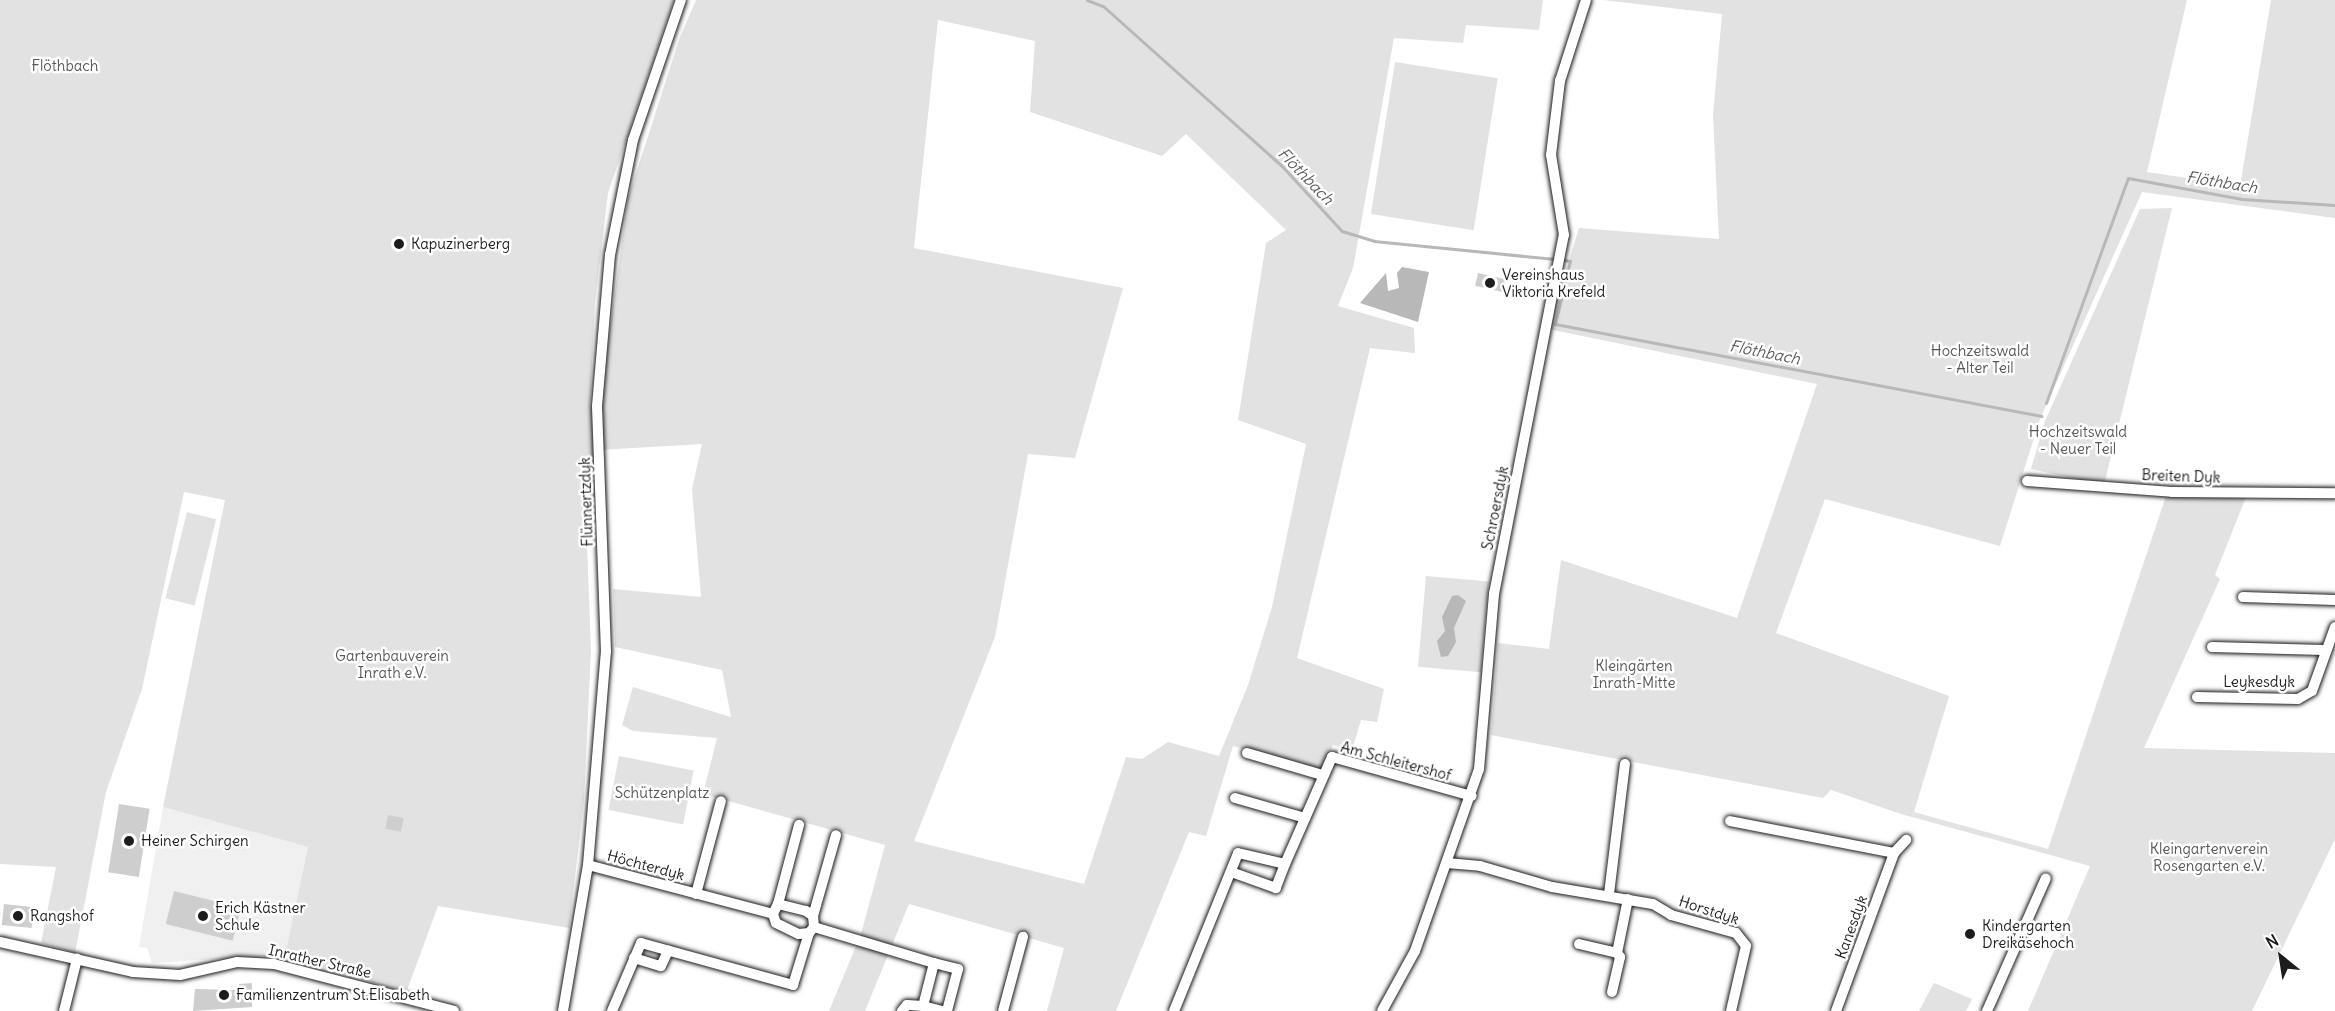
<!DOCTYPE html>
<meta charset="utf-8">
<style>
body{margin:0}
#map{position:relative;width:2335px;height:1011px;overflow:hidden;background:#fff;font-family:Delius,sans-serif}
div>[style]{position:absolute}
.built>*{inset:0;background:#f0f0f0}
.green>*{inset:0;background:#e2e2e2;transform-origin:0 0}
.water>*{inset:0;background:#b8b8b8}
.stream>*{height:3px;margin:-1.5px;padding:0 1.5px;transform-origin:1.5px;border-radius:1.5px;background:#b8b8b8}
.building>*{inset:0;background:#cecece;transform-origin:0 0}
.roads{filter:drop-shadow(0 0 2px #1c1c1c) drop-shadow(0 0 2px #1c1c1c)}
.minor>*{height:10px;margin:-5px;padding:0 5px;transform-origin:5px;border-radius:5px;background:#fff}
.dots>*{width:16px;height:16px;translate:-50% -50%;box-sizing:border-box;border:3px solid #fff;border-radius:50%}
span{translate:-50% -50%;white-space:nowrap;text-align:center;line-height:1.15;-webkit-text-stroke:5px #fff;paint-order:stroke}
.park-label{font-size:15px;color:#575757}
.poi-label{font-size:15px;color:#1c1c1c}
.left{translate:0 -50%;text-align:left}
.street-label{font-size:15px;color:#1c1c1c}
.water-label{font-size:16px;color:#5a5a5a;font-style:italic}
.north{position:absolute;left:2251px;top:927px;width:60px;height:60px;-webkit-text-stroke:4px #fff;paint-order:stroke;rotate:330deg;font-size:16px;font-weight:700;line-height:24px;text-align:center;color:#1c1c1c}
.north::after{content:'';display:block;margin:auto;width:21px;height:27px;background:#1c1c1c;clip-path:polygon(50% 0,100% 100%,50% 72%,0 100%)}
</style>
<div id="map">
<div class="built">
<i style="clip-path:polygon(163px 807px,308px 847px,285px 955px,152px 963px,147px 948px,139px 947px)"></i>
</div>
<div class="green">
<i style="clip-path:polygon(0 0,674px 0,608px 193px,595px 303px,590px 405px,597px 406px,595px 499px,585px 492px,591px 650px,584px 800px,569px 928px,438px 906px,406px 993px,285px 955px,308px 847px,163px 807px,225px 500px,184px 492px,142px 689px,106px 792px,75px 953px,41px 943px,56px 867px,0 864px)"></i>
<i style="clip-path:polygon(evenodd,696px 0,1543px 0,1539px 30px,1466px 25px,1463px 43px,1394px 38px,1353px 268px,1338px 306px,1414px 328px,1415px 353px,1370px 348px,1297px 658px,1384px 689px,1377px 722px,1361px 720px,1352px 750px,1333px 745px,1322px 770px,1233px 746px,1206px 836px,1189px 832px,1116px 1011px,1047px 1011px,1064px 948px,909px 904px,865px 1011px,829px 1011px,861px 934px,885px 845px,703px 794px,717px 738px,633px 731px,622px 725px,633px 687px,731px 717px,722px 670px,615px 647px,613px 589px,701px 597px,692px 489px,702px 444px,599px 450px,599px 408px,628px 198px,680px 37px,696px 0,938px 20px,1035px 41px,1030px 112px,1162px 156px,1186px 134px,1286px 230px,1266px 243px,1238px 420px,1306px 444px,1272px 607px,1248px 685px,1219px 756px,1168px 742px,1142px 759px,1126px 757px,1084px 884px,914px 841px,995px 637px,1028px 454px,1075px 458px,1123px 288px,914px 248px,938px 20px)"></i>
<i style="clip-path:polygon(1603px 0,2187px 0,2147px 172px,2240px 186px,2271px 0,2335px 0,2335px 218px,2142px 192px,2040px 419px,2000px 546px,1825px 499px,1776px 633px,1949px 696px,1914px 812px,2048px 849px,2166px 496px,2246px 497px,2215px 575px,2220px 579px,2144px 748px,2335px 753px,2335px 839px,2252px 1011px,2028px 1011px,2090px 866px,1901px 814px,1831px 790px,1823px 798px,1491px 735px,1498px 643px,1549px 649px,1561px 560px,1737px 618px,1817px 384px,1548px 329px,1579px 228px,1719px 239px,1713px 115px,1722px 14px)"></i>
<i style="left:1395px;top:62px;width:104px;height:154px;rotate:9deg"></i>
<i style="clip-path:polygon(2172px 208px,2104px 485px,2031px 469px,2045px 421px,2140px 209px)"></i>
<i style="left:187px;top:512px;width:30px;height:89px;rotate:14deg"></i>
<i style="left:1426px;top:576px;width:63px;height:91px;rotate:5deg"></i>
<i style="left:619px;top:756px;width:76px;height:55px;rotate:11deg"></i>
<i style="clip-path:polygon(1934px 983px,1972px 999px,1966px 1011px,1919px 1011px)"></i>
</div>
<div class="water">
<i style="clip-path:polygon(1402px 267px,1429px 272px,1418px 322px,1360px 303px,1386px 273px,1388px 291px,1399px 288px,1397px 273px)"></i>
<i style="clip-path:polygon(1458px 595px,1466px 601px,1454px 628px,1456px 642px,1448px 656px,1441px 657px,1437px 641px,1445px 631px,1442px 617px,1452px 596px)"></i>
</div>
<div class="stream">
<i style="left:1087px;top:0;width:17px;rotate:21deg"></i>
<i style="left:1103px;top:6px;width:239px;rotate:41.8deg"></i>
<i style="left:1281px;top:165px;width:90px;rotate:47.3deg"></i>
<i style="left:1342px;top:231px;width:34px;rotate:17deg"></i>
<i style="left:1374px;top:241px;width:182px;rotate:5.7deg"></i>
<i style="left:1564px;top:260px;width:6px;rotate:9deg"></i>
<i style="left:1570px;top:261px;width:65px;rotate:103.4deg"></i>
<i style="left:1555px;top:324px;width:495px;rotate:10.7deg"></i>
<i style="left:2046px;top:403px;width:239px;rotate:-70deg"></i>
<i style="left:2128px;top:178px;width:116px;rotate:10.4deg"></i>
<i style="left:2242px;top:199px;width:93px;rotate:3.7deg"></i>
</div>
<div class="building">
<i style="left:1478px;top:273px;width:28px;height:13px;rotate:13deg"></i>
<i style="left:119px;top:804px;width:31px;height:69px;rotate:9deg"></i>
<i style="left:388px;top:815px;width:16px;height:14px;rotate:11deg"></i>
<i style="left:174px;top:891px;width:69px;height:34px;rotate:14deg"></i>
<i style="left:4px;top:904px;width:30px;height:21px;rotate:6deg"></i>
<i style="clip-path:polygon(252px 983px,252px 1007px,193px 1011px,195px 989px,239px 990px,239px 984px)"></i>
</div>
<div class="roads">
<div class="minor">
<i style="left:2027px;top:481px;width:145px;rotate:4.3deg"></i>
<i style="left:2172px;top:492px;width:163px;rotate:0.4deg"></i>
<i style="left:2243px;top:597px;width:92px;rotate:1.9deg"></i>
<i style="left:2212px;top:647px;width:112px;rotate:1.5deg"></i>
<i style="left:2197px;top:697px;width:101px;rotate:1.1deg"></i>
<i style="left:2298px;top:699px;width:16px;rotate:-30deg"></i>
<i style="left:2312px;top:691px;width:68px;rotate:-70.2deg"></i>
<i style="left:1247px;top:753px;width:78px;rotate:16.3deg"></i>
<i style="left:1235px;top:798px;width:73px;rotate:15.9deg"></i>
<i style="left:1730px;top:821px;width:167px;rotate:11deg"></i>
<i style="left:1447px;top:863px;width:33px;rotate:5deg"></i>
<i style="left:1480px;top:866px;width:75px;rotate:16.3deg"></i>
<i style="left:1552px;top:887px;width:102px;rotate:9.6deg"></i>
<i style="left:1653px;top:904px;width:21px;rotate:31deg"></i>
<i style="left:1671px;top:915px;width:67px;rotate:15.5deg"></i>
<i style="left:1736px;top:933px;width:16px;rotate:52deg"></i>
<i style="left:1746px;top:946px;width:67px;rotate:103deg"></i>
<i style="left:1285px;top:864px;width:117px;rotate:-66.3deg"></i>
<i style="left:1332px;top:757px;width:145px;rotate:15.6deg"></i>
<i style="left:588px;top:865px;width:191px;rotate:14.8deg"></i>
<i style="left:773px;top:914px;width:9px;rotate:72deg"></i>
<i style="left:776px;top:923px;width:25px;rotate:26deg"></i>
<i style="left:799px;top:934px;width:10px;rotate:-6deg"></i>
<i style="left:809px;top:933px;width:8px;rotate:-50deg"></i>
<i style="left:814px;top:927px;width:11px;rotate:-95deg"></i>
<i style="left:813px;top:916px;width:9px;rotate:-144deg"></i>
<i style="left:806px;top:911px;width:29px;rotate:-166deg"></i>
<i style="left:778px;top:904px;width:11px;rotate:117deg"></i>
<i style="left:696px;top:894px;width:96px;rotate:-75deg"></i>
<i style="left:1609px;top:894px;width:131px;rotate:-83deg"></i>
<i style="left:778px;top:904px;width:82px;rotate:-75.1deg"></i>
<i style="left:813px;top:916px;width:84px;rotate:-74.1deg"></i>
<i style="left:814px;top:927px;width:125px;rotate:16.7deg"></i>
<i style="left:934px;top:963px;width:44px;rotate:104.3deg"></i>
<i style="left:923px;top:1006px;width:16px;rotate:-176deg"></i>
<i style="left:907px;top:1005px;width:8px;rotate:130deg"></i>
<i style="left:0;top:942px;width:136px;rotate:12.7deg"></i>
<i style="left:133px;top:972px;width:47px;rotate:3.7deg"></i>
<i style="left:180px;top:975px;width:58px;rotate:-12.8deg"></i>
<i style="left:237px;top:962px;width:37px;rotate:3deg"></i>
<i style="left:274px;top:964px;width:186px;rotate:14.6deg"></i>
<i style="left:1579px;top:944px;width:39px;rotate:13deg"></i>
<i style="left:1617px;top:953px;width:55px;rotate:-78.5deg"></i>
<i style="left:634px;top:958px;width:28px;rotate:17deg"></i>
<i style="left:661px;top:966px;width:17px;rotate:-65deg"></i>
<i style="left:934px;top:963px;width:25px;rotate:14deg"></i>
<i style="left:958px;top:969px;width:43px;rotate:104.7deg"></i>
<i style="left:1612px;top:992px;width:36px;rotate:-77deg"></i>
<i style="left:1620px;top:957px;width:5px;rotate:-127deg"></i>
<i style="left:923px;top:1006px;width:20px;rotate:15deg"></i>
<i style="left:64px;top:1011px;width:54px;rotate:-76deg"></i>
<i style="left:563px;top:1011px;width:148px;rotate:-80.3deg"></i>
<i style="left:588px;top:865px;width:214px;rotate:-85.2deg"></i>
<i style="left:606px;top:652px;width:246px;rotate:-92.1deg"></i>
<i style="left:597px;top:406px;width:152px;rotate:-85.1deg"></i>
<i style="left:610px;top:255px;width:117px;rotate:-78.7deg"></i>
<i style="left:633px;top:140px;width:148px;rotate:-71.1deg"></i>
<i style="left:612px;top:1011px;width:74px;rotate:-66.9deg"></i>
<i style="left:641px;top:943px;width:158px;rotate:15.4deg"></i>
<i style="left:793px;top:985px;width:54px;rotate:-72.9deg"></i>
<i style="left:1003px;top:1011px;width:77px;rotate:-74.9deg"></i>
<i style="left:1174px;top:1011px;width:170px;rotate:-67.9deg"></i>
<i style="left:1238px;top:853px;width:48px;rotate:13.2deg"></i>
<i style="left:1285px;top:864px;width:26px;rotate:111deg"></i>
<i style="left:1276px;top:888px;width:48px;rotate:-160.4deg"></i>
<i style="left:1382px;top:1011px;width:68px;rotate:-61.2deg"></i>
<i style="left:1415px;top:951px;width:193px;rotate:-70.6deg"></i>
<i style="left:1479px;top:769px;width:176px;rotate:-85.1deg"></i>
<i style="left:1494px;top:594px;width:366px;rotate:-79deg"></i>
<i style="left:1564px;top:235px;width:81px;rotate:-99.2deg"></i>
<i style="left:1551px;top:155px;width:75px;rotate:-83.1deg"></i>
<i style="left:1560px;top:81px;width:85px;rotate:-72.2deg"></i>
<i style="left:1836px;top:1011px;width:168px;rotate:-69.8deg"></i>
<i style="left:1894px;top:853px;width:18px;rotate:-47deg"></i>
<i style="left:1987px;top:1011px;width:145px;rotate:-66.1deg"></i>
</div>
</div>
<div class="dots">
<i style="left:399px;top:244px;background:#1c1c1c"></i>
<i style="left:1490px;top:283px;background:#1c1c1c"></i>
<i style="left:129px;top:841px;background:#1c1c1c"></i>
<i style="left:18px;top:916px;background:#1c1c1c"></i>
<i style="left:203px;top:916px;background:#1c1c1c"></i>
<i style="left:1970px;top:934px;background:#1c1c1c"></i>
<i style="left:224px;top:995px;background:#1c1c1c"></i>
</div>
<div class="park-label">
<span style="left:65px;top:66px">Flöthbach</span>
<span style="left:1980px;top:359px">Hochzeitswald<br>- Alter Teil</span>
<span style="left:2078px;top:440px">Hochzeitswald<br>- Neuer Teil</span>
<span style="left:392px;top:664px">Gartenbauverein<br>Inrath e.V.</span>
<span style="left:1634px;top:674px">Kleingärten<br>Inrath-Mitte</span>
<span style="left:662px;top:793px">Schützenplatz</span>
<span style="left:2209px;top:857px">Kleingartenverein<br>Rosengarten e.V.</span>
</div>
<div class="poi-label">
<span class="left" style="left:411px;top:244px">Kapuzinerberg</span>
<span class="left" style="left:1502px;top:283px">Vereinshaus<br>Viktoria Krefeld</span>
<span class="left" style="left:141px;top:841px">Heiner Schirgen</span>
<span class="left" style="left:215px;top:916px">Erich Kästner<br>Schule</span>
<span class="left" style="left:30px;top:916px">Rangshof</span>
<span class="left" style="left:1982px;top:934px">Kindergarten<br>Dreikäsehoch</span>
<span class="left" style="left:236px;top:995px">Familienzentrum St.Elisabeth</span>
</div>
<div class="street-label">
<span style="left:2181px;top:476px;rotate:2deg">Breiten Dyk</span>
<span style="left:586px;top:502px;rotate:-92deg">Flünnertzdyk</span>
<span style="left:1495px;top:508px;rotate:-79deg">Schroersdyk</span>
<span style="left:2259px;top:682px">Leykesdyk</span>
<span style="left:1396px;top:761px;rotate:15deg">Am Schleitershof</span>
<span style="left:646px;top:865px;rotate:15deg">Höchterdyk</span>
<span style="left:1709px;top:910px;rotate:18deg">Horstdyk</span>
<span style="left:1851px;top:927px;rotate:-70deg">Kanesdyk</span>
<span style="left:320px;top:961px;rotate:13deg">Inrather Straße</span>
</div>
<div class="water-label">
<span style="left:1306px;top:176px;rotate:46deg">Flöthbach</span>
<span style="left:2222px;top:182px;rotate:9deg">Flöthbach</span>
<span style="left:1765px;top:352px;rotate:11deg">Flöthbach</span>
</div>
<div class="north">N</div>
</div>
